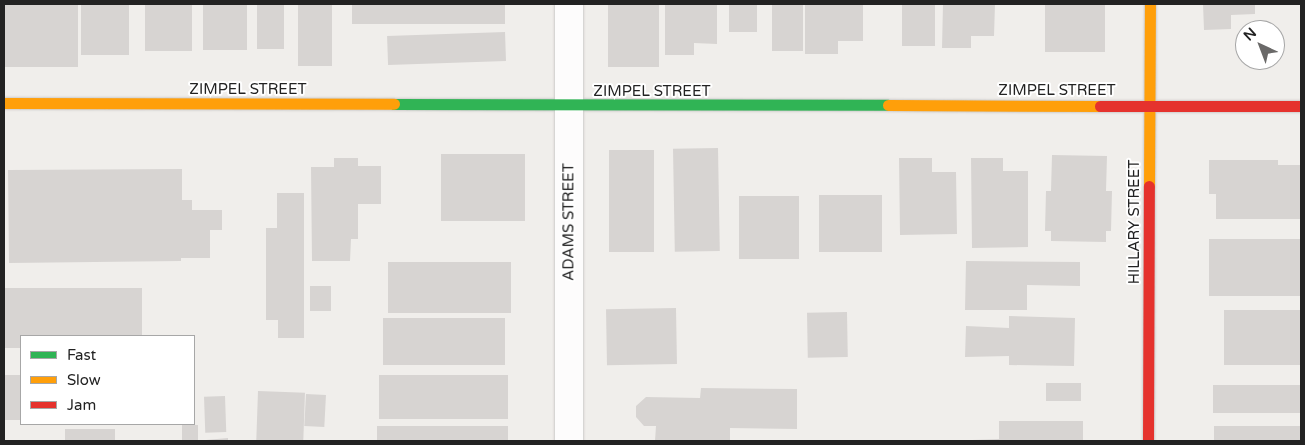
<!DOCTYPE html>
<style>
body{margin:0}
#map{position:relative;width:1305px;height:445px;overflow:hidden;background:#f0eeeb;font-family:"Varela Round",sans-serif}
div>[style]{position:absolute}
.building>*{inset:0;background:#d7d4d2;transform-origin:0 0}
.roads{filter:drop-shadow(0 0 1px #c9c8c7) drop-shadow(0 0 1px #c9c8c7)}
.street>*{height:28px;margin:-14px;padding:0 14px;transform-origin:14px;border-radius:14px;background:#fdfcfc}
.fast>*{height:11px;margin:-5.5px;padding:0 5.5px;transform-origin:5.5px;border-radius:5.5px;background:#30b455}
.slow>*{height:11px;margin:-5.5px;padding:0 5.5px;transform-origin:5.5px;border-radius:5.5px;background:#ff9f0a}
.jam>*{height:11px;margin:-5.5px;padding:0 5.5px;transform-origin:5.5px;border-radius:5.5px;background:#e5322d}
span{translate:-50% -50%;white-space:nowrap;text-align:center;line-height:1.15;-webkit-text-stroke:4px #fff;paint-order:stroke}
.street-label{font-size:15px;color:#222}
.frame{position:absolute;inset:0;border:5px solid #222;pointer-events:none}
.legend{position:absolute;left:20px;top:335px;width:175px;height:90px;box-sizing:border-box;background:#fff;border:1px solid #a7a7a7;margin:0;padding:6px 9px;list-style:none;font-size:15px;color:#222}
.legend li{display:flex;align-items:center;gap:10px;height:25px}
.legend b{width:25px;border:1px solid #a7a7a7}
.north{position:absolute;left:1235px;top:20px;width:50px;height:50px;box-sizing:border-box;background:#fff;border:1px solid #a7a7a7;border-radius:50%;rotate:317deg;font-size:14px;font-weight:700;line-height:20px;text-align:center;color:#222}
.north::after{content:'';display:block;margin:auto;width:18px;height:22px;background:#6a6968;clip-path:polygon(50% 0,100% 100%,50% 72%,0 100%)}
</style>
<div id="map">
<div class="building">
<i style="left:4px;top:4px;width:74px;height:63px"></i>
<i style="left:81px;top:4px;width:48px;height:51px"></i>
<i style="left:145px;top:4px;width:47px;height:47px"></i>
<i style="left:203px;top:4px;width:44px;height:46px"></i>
<i style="left:257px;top:4px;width:27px;height:45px"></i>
<i style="left:298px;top:4px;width:34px;height:62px"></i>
<i style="left:352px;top:4px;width:153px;height:20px"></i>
<i style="left:608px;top:4px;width:51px;height:63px"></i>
<i style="clip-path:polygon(665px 4px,717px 4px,717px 44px,694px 43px,694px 55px,665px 55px)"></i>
<i style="left:729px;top:4px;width:28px;height:28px"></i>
<i style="left:772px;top:4px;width:31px;height:47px"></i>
<i style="clip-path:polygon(805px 4px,863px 4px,863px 41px,838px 41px,838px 54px,805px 54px)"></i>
<i style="left:902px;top:4px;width:33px;height:42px"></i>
<i style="clip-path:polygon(943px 4px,995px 4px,994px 36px,971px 36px,971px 48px,942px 48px)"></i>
<i style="left:1045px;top:4px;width:60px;height:48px"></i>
<i style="clip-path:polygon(1203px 4px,1255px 4px,1255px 14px,1231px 15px,1231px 29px,1204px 30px)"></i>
<i style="left:505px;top:32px;width:29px;height:118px;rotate:88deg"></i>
<i style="left:718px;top:148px;width:103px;height:45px;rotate:89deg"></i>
<i style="left:609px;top:150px;width:45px;height:102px"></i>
<i style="left:441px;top:154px;width:84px;height:67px"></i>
<i style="clip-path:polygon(1052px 155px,1107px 156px,1106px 191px,1112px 191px,1111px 231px,1106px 231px,1106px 242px,1051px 241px,1051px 231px,1045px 231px,1046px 191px,1051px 191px)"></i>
<i style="clip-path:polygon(334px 158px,358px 158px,358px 166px,381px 166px,381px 204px,358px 204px,358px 239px,351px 239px,350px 261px,312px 261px,311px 167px,334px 167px)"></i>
<i style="clip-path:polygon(899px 158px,932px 158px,932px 172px,956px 172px,957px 234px,900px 235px)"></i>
<i style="clip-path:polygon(971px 158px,1003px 158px,1003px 171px,1028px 171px,1028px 247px,972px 248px)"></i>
<i style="clip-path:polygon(1209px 160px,1278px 160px,1278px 165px,1301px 165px,1301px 219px,1216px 219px,1216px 194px,1209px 194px)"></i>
<i style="clip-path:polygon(182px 169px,182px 200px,192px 200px,192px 210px,222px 210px,222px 230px,210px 230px,210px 258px,181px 258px,181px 261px,9px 263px,8px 170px)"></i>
<i style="clip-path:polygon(277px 193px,304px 193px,304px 338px,278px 338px,278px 320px,266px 320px,266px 228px,277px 228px)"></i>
<i style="left:819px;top:195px;width:63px;height:57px"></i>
<i style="left:799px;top:196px;width:63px;height:60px;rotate:90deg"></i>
<i style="left:1209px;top:239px;width:92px;height:57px"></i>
<i style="clip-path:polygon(966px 261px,1080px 262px,1080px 286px,1027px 285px,1027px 310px,965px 310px)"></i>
<i style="left:511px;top:262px;width:51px;height:123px;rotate:90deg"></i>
<i style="left:310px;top:286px;width:21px;height:25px"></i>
<i style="clip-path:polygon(4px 288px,142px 288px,142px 336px,21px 336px,21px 348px,4px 348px)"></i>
<i style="left:676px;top:308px;width:56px;height:70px;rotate:89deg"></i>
<i style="left:1301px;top:310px;width:55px;height:77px;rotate:90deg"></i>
<i style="left:847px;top:312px;width:45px;height:40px;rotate:89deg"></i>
<i style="clip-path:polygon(1009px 316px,1075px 318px,1074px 366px,1009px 365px,1009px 356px,965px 357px,966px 326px,1009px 328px)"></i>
<i style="left:383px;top:318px;width:122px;height:47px"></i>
<i style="left:4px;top:375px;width:17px;height:45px"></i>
<i style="left:379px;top:375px;width:129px;height:44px"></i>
<i style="left:1046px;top:383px;width:35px;height:18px"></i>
<i style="left:1213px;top:385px;width:88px;height:28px"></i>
<i style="clip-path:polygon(701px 388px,797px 389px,797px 429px,730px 428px,730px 441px,655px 441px,656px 426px,644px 426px,636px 417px,636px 406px,646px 397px,700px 398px)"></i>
<i style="left:258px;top:391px;width:47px;height:50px;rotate:2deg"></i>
<i style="left:306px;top:394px;width:20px;height:32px;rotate:3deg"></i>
<i style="left:225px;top:396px;width:36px;height:21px;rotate:88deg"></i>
<i style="clip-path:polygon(999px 421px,1083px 421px,1083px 441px,945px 441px,999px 439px)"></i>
<i style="left:182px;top:425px;width:16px;height:16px"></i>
<i style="left:508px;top:426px;width:15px;height:131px;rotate:90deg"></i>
<i style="left:1301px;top:426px;width:15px;height:87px;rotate:90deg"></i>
<i style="left:115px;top:429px;width:12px;height:50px;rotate:90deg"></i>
<i style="clip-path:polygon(228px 438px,228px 441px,206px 441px,206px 440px)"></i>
</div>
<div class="roads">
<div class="street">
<i style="left:569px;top:441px;width:437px;rotate:-90deg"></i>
</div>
<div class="fast">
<i style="left:394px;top:104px;width:494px;rotate:0.1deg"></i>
</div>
<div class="slow">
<i style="left:4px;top:103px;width:390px;rotate:0.1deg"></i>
<i style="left:888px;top:105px;width:212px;rotate:0.3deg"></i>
<i style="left:1149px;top:186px;width:182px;rotate:-89.7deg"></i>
</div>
<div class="jam">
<i style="left:1100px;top:106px;width:201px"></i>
<i style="left:1148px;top:441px;width:255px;rotate:-89.8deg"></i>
</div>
</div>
<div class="street-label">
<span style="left:248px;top:90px">ZIMPEL STREET</span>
<span style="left:1057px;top:91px">ZIMPEL STREET</span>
<span style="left:652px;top:92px">ZIMPEL STREET</span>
<span style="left:569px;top:222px;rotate:-90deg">ADAMS STREET</span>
<span style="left:1135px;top:222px;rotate:-90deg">HILLARY STREET</span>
</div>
<div class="frame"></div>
<ul class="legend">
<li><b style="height:6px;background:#30b455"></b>Fast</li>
<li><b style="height:6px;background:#ff9f0a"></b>Slow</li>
<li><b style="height:6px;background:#e5322d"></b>Jam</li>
</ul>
<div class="north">N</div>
</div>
